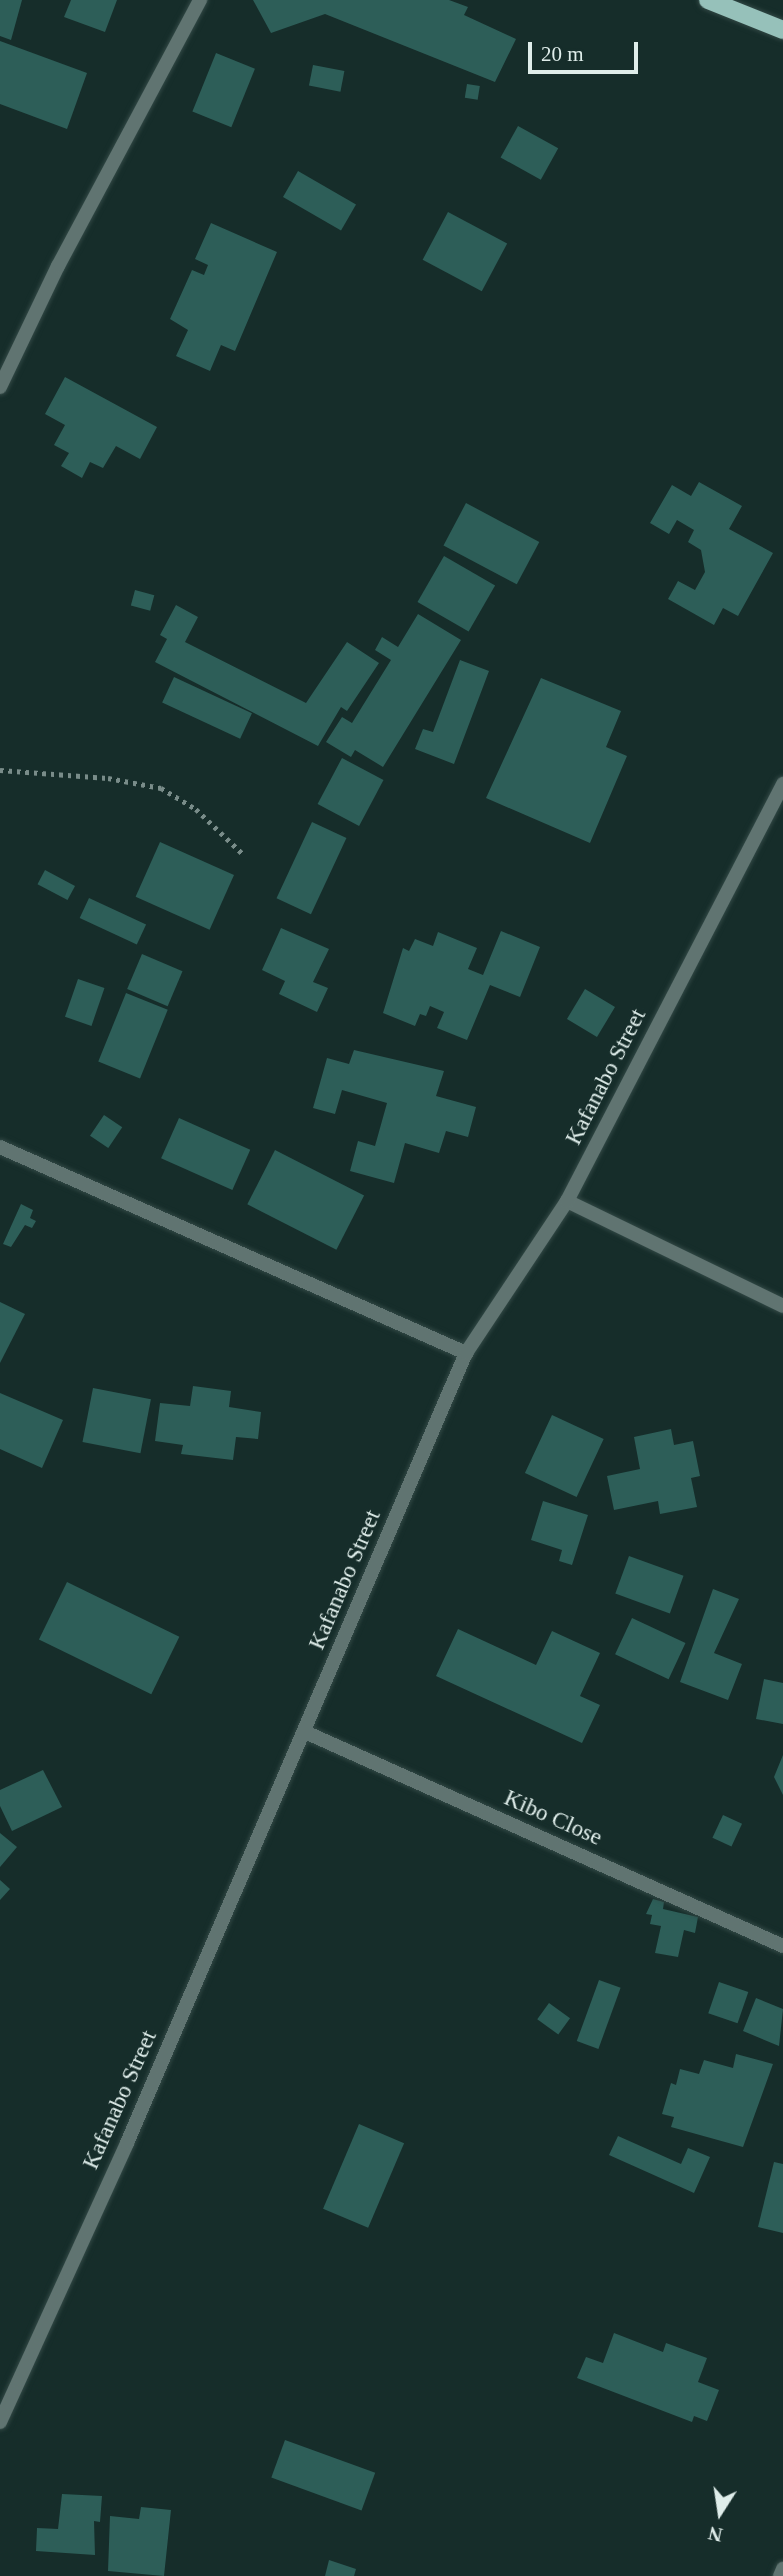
<!DOCTYPE html>
<style>
body{margin:0}
#map{position:relative;width:783px;height:2576px;overflow:hidden;background:#162d2a;font-family:"Times New Roman",serif}
div>[style]{position:absolute}
.building>*{inset:0;background:#2d5e58;transform-origin:0 0}
.path>*{height:4.5px;margin-top:-2.25px;transform-origin:0;background:repeating-linear-gradient(90deg,#798c89 0 3.5px,transparent 0 8.5px)}
.roads{filter:drop-shadow(0 0 2px #324845) drop-shadow(0 0 2px #324845)}
.street>*{height:14px;margin:-7px;padding:0 7px;transform-origin:7px;border-radius:7px;background:#607471}
.primary>*{height:18px;margin:-9px;padding:0 9px;transform-origin:9px;border-radius:9px;background:#96c1ba}
span{translate:-50% -50%;white-space:nowrap;text-align:center;line-height:1.15;-webkit-text-stroke:5px #162d2a;paint-order:stroke}
.street-label{font-size:23px;color:#dfedea}
.north{position:absolute;left:685px;top:2478px;width:70px;height:70px;-webkit-text-stroke:5px #162d2a;paint-order:stroke;rotate:192deg;font-size:19px;font-weight:700;line-height:28px;text-align:center;color:#dfedea}
.north::after{content:'';display:block;margin:auto;width:24px;height:32px;background:#dfedea;clip-path:polygon(50% 0,100% 100%,50% 72%,0 100%)}
.scale{position:absolute;left:528px;top:42px;width:110px;height:32px;box-sizing:border-box;border:4px solid #dfedea;border-top:0;padding-left:9px;font-size:21px;line-height:24px;white-space:nowrap;color:#dfedea;-webkit-text-stroke:5px #162d2a;paint-order:stroke}
</style>
<div id="map">
<div class="building">
<i style="clip-path:polygon(0 0,22px 0,11px 40px,0 36px)"></i>
<i style="clip-path:polygon(71px 0,117px 0,105px 32px,64px 17px)"></i>
<i style="clip-path:polygon(253px 0,449px 0,468px 7px,464px 15px,516px 39px,495px 82px,325px 14px,271px 33px)"></i>
<i style="clip-path:polygon(0 41px,87px 73px,67px 129px,0 104px)"></i>
<i style="left:216px;top:53px;width:42px;height:63px;rotate:22deg"></i>
<i style="left:313px;top:65px;width:32px;height:21px;rotate:11deg"></i>
<i style="left:467px;top:84px;width:13px;height:14px;rotate:9deg"></i>
<i style="left:518px;top:126px;width:46px;height:36px;rotate:29deg"></i>
<i style="left:298px;top:171px;width:67px;height:30px;rotate:30deg"></i>
<i style="left:448px;top:212px;width:67px;height:54px;rotate:28deg"></i>
<i style="clip-path:polygon(211px 223px,277px 252px,235px 351px,221px 345px,210px 371px,176px 356px,188px 330px,170px 319px,192px 270px,204px 275px,208px 265px,195px 259px)"></i>
<i style="clip-path:polygon(65px 377px,157px 427px,140px 459px,116px 446px,103px 468px,90px 462px,82px 478px,61px 466px,69px 453px,54px 445px,65px 425px,45px 414px)"></i>
<i style="clip-path:polygon(699px 482px,742px 506px,729px 529px,773px 553px,738px 616px,723px 608px,714px 625px,668px 599px,678px 581px,695px 590px,705px 572px,701px 550px,688px 542px,694px 530px,677px 520px,669px 534px,650px 523px,672px 485px,691px 496px)"></i>
<i style="left:466px;top:503px;width:83px;height:48px;rotate:28deg"></i>
<i style="left:444px;top:556px;width:59px;height:53px;rotate:30deg"></i>
<i style="left:135px;top:590px;width:20px;height:16px;rotate:15deg"></i>
<i style="clip-path:polygon(176px 605px,198px 617px,185px 642px,306px 703px,347px 642px,379px 663px,347px 711px,341px 707px,318px 746px,155px 662px,167px 639px,160px 635px)"></i>
<i style="clip-path:polygon(418px 614px,461px 640px,383px 767px,355px 750px,351px 757px,326px 742px,342px 717px,352px 723px,391px 660px,375px 650px,382px 637px,398px 647px)"></i>
<i style="clip-path:polygon(460px 660px,489px 671px,454px 764px,415px 749px,423px 729px,433px 732px)"></i>
<i style="left:174px;top:677px;width:86px;height:28px;rotate:25deg"></i>
<i style="clip-path:polygon(541px 678px,621px 711px,606px 747px,627px 756px,590px 843px,486px 798px)"></i>
<i style="left:342px;top:758px;width:47px;height:52px;rotate:28deg"></i>
<i style="left:312px;top:822px;width:38px;height:84px;rotate:25deg"></i>
<i style="left:160px;top:842px;width:81px;height:60px;rotate:24deg"></i>
<i style="left:45px;top:870px;width:34px;height:16px;rotate:28deg"></i>
<i style="left:89px;top:898px;width:63px;height:22px;rotate:25deg"></i>
<i style="clip-path:polygon(281px 928px,329px 949px,313px 982px,328px 988px,317px 1012px,279px 994px,285px 981px,262px 970px)"></i>
<i style="clip-path:polygon(501px 931px,540px 947px,520px 997px,490px 985px,467px 1040px,437px 1028px,444px 1012px,430px 1006px,426px 1016px,420px 1014px,415px 1026px,383px 1013px,403px 948px,409px 951px,415px 939px,433px 946px,438px 932px,477px 948px,468px 969px,483px 975px)"></i>
<i style="left:142px;top:954px;width:44px;height:38px;rotate:23deg"></i>
<i style="left:78px;top:979px;width:28px;height:40px;rotate:19deg"></i>
<i style="left:585px;top:989px;width:35px;height:35px;rotate:31deg"></i>
<i style="left:126px;top:993px;width:45px;height:74px;rotate:22deg"></i>
<i style="clip-path:polygon(354px 1050px,444px 1071px,436px 1096px,476px 1107px,468px 1137px,446px 1131px,439px 1153px,405px 1143px,394px 1183px,350px 1171px,358px 1141px,375px 1146px,387px 1103px,342px 1090px,335px 1114px,313px 1108px,327px 1058px,349px 1064px)"></i>
<i style="left:104px;top:1115px;width:22px;height:25px;rotate:34deg"></i>
<i style="left:179px;top:1118px;width:78px;height:44px;rotate:24deg"></i>
<i style="left:275px;top:1150px;width:100px;height:61px;rotate:27deg"></i>
<i style="clip-path:polygon(21px 1204px,33px 1210px,30px 1218px,36px 1221px,32px 1228px,25px 1225px,11px 1247px,3px 1244px)"></i>
<i style="clip-path:polygon(0 1302px,25px 1314px,0 1363px)"></i>
<i style="clip-path:polygon(193px 1386px,231px 1391px,229px 1407px,261px 1412px,258px 1439px,236px 1437px,233px 1460px,181px 1454px,183px 1445px,155px 1441px,160px 1403px,190px 1406px)"></i>
<i style="left:93px;top:1388px;width:59px;height:55px;rotate:11deg"></i>
<i style="clip-path:polygon(0 1393px,63px 1420px,42px 1468px,0 1449px)"></i>
<i style="left:552px;top:1415px;width:57px;height:64px;rotate:25deg"></i>
<i style="clip-path:polygon(671px 1429px,674px 1445px,693px 1441px,700px 1476px,691px 1478px,697px 1507px,660px 1514px,658px 1501px,614px 1510px,607px 1476px,640px 1469px,634px 1437px)"></i>
<i style="clip-path:polygon(543px 1501px,588px 1515px,572px 1565px,559px 1561px,562px 1550px,531px 1540px)"></i>
<i style="left:629px;top:1556px;width:58px;height:40px;rotate:20deg"></i>
<i style="left:67px;top:1582px;width:125px;height:64px;rotate:26deg"></i>
<i style="clip-path:polygon(713px 1589px,739px 1599px,714px 1653px,742px 1664px,728px 1700px,680px 1682px)"></i>
<i style="left:632px;top:1618px;width:59px;height:40px;rotate:25deg"></i>
<i style="clip-path:polygon(458px 1629px,536px 1665px,552px 1631px,600px 1653px,580px 1696px,600px 1705px,582px 1743px,436px 1676px)"></i>
<i style="clip-path:polygon(764px 1679px,783px 1683px,783px 1724px,756px 1719px)"></i>
<i style="clip-path:polygon(783px 1755px,783px 1795px,774px 1777px)"></i>
<i style="clip-path:polygon(43px 1770px,62px 1807px,12px 1831px,0 1806px,0 1790px)"></i>
<i style="left:723px;top:1815px;width:21px;height:25px;rotate:25deg"></i>
<i style="clip-path:polygon(0 1833px,17px 1847px,0 1867px)"></i>
<i style="clip-path:polygon(0 1880px,10px 1889px,0 1900px)"></i>
<i style="clip-path:polygon(653px 1899px,664px 1902px,663px 1909px,698px 1917px,695px 1933px,684px 1930px,678px 1957px,655px 1953px,661px 1926px,650px 1924px,652px 1915px,646px 1914px)"></i>
<i style="left:599px;top:1980px;width:23px;height:65px;rotate:20deg"></i>
<i style="left:719px;top:1982px;width:31px;height:33px;rotate:19deg"></i>
<i style="clip-path:polygon(756px 1998px,783px 2009px,779px 2046px,743px 2031px)"></i>
<i style="left:549px;top:2003px;width:26px;height:20px;rotate:36deg"></i>
<i style="clip-path:polygon(736px 2054px,773px 2064px,743px 2147px,671px 2127px,674px 2117px,662px 2114px,671px 2083px,676px 2085px,680px 2069px,699px 2074px,704px 2060px,733px 2068px)"></i>
<i style="left:359px;top:2124px;width:49px;height:92px;rotate:23deg"></i>
<i style="clip-path:polygon(618px 2136px,681px 2164px,688px 2148px,710px 2157px,694px 2193px,609px 2155px)"></i>
<i style="clip-path:polygon(774px 2162px,783px 2164px,783px 2233px,758px 2227px)"></i>
<i style="clip-path:polygon(614px 2333px,663px 2352px,666px 2343px,707px 2358px,698px 2382px,719px 2390px,707px 2421px,694px 2416px,692px 2422px,577px 2378px,586px 2357px,603px 2363px)"></i>
<i style="left:285px;top:2440px;width:96px;height:40px;rotate:20deg"></i>
<i style="clip-path:polygon(62px 2494px,102px 2496px,100px 2522px,94px 2521px,95px 2555px,36px 2551px,37px 2528px,58px 2529px)"></i>
<i style="clip-path:polygon(141px 2507px,171px 2510px,164px 2576px,108px 2571px,110px 2516px,139px 2519px)"></i>
<i style="clip-path:polygon(329px 2560px,356px 2569px,354px 2576px,325px 2576px)"></i>
</div>
<div class="path">
<i style="left:0;top:770px;width:108px;rotate:4.2deg"></i>
<i style="left:108px;top:778px;width:54px;rotate:10.7deg"></i>
<i style="left:161px;top:788px;width:41px;rotate:31deg"></i>
<i style="left:196px;top:809px;width:65px;rotate:43.8deg"></i>
</div>
<div class="roads">
<div class="street">
<i style="left:0;top:387px;width:134px;rotate:-64.4deg"></i>
<i style="left:58px;top:266px;width:302px;rotate:-61.9deg"></i>
<i style="left:0;top:1147px;width:510px;rotate:23.85deg"></i>
<i style="left:567px;top:1201px;width:240px;rotate:25.9deg"></i>
<i style="left:305px;top:1732px;width:524px;rotate:24.12deg"></i>
<i style="left:0;top:2422px;width:307px;rotate:-65.5deg"></i>
<i style="left:127px;top:2143px;width:860px;rotate:-66.78deg"></i>
<i style="left:466px;top:1353px;width:182px;rotate:-56.4deg"></i>
<i style="left:567px;top:1201px;width:470px;rotate:-62.6deg"></i>
<i style="left:780px;top:2576px;width:8px;rotate:-67deg"></i>
</div>
<div class="primary">
<i style="left:708px;top:0;width:81px;rotate:21.8deg"></i>
</div>
</div>
<div class="street-label">
<span style="left:606px;top:1077px;rotate:-63deg">Kafanabo Street</span>
<span style="left:345px;top:1580px;rotate:-67deg">Kafanabo Street</span>
<span style="left:553px;top:1818px;rotate:24deg">Kibo Close</span>
<span style="left:120px;top:2100px;rotate:-66deg">Kafanabo Street</span>
</div>
<div class="north">N</div>
<div class="scale">20 m</div>
</div>
